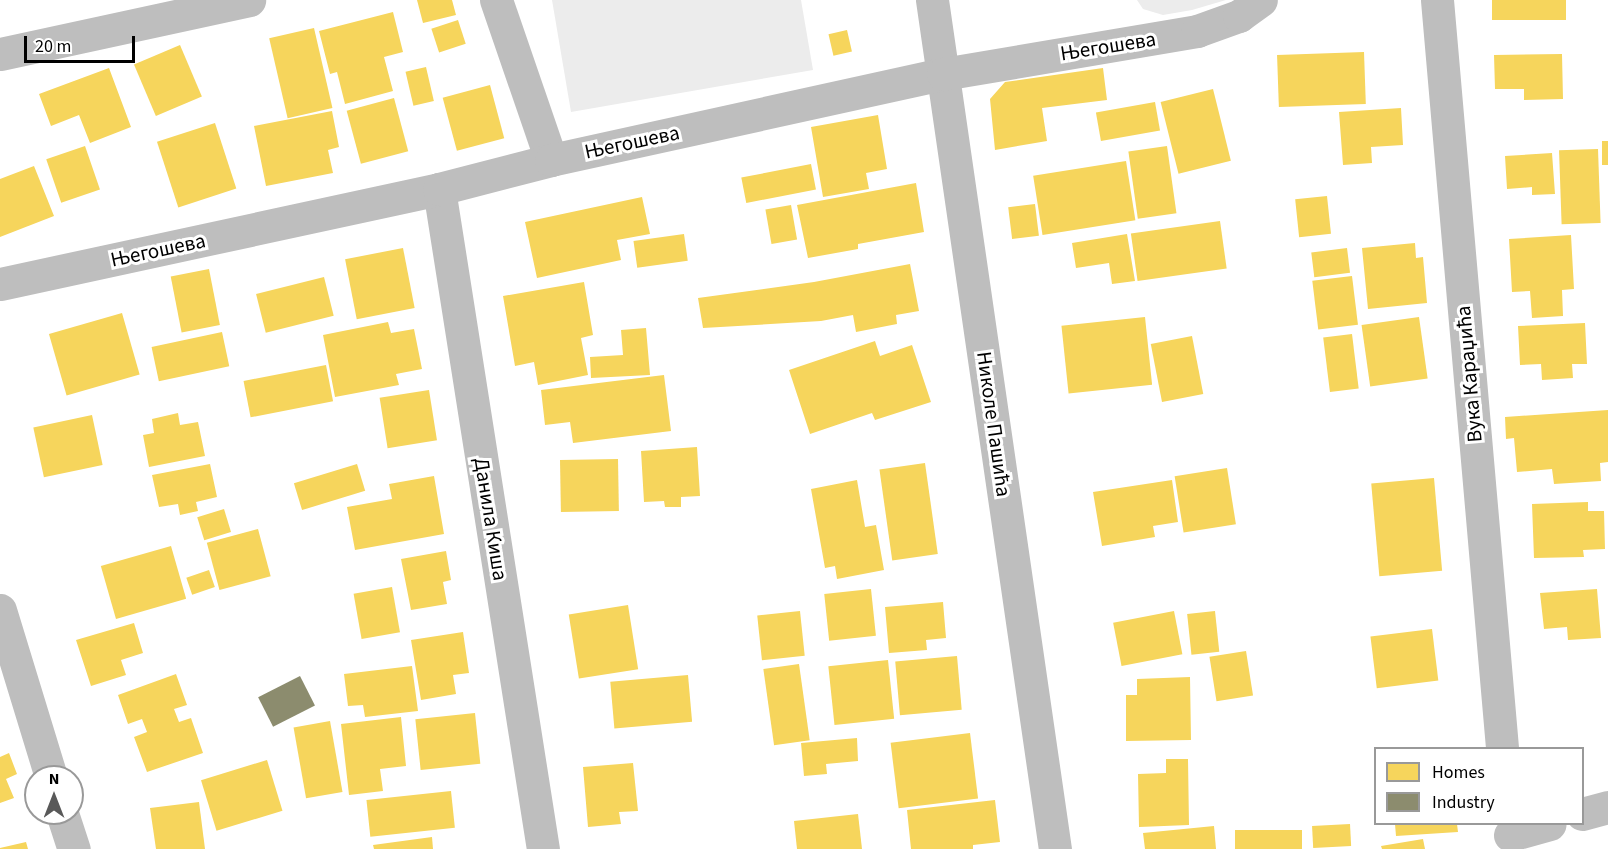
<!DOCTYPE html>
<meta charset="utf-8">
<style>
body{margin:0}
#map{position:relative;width:1608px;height:849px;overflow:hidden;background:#fff;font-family:"Source Sans 3",sans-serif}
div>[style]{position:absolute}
.green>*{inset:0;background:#ececec}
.homes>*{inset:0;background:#f6d55c;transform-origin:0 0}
.industry>*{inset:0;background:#8c8c6e;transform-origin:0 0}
.minor>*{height:33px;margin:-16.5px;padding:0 16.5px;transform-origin:16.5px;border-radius:16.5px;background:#bebebe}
span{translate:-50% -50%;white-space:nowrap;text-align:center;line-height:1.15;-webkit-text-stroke:6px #fff;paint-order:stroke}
.street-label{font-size:21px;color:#000}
.legend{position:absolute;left:1374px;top:747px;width:210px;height:78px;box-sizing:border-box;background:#fff;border:2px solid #999;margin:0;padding:8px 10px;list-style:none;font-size:18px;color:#000}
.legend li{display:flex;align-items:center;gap:12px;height:30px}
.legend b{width:30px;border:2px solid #999}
.north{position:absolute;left:24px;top:765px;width:60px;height:60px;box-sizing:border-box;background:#fff;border:2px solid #999;border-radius:50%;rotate:0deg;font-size:16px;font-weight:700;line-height:24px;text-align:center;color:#000}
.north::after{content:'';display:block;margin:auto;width:21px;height:27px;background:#595959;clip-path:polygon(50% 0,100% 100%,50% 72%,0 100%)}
.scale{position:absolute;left:24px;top:36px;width:111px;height:27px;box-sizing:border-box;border:3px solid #000;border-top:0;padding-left:8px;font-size:18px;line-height:21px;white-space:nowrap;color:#000;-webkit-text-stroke:4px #fff;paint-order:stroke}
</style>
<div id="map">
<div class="green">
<i style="clip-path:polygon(552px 0,801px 0,813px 70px,571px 112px)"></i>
<i style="clip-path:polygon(1137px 0,1226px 0,1192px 10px,1163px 15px,1143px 9px)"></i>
</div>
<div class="homes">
<i style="clip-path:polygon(417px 0,452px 0,456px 15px,423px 23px)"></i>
<i style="left:1492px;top:0;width:74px;height:20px"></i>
<i style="clip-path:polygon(393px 12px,403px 52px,384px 57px,393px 91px,345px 104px,337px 72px,330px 74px,319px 31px)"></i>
<i style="left:458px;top:20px;width:25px;height:28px;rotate:72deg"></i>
<i style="left:314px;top:28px;width:82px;height:46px;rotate:77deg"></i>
<i style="left:847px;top:30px;width:22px;height:19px;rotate:77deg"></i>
<i style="left:180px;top:45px;width:56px;height:50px;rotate:67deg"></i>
<i style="left:1364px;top:52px;width:52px;height:87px;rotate:88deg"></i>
<i style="clip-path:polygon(1562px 54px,1563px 99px,1524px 100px,1524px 89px,1495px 89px,1494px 55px)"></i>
<i style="left:426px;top:67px;width:35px;height:21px;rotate:77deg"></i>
<i style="clip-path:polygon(109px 68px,131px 127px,90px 143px,79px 115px,51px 126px,39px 94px)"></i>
<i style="clip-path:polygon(1103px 68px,1107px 100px,1042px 108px,1047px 141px,995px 150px,990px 99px,1005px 82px)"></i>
<i style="left:490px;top:85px;width:55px;height:49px;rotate:75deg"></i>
<i style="left:1213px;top:89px;width:74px;height:54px;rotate:76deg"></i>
<i style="left:394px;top:98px;width:55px;height:49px;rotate:75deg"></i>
<i style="left:1155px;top:102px;width:29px;height:60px;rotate:80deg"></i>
<i style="clip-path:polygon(1401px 108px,1403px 145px,1371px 147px,1372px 163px,1343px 165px,1339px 112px)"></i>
<i style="clip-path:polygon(332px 111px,339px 147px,328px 150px,333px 173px,266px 186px,254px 126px)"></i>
<i style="clip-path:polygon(878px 115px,887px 169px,866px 173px,869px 189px,823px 197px,811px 127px)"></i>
<i style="left:215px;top:123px;width:69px;height:61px;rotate:72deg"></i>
<i style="left:1602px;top:141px;width:6px;height:24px"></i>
<i style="left:85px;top:146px;width:46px;height:41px;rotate:71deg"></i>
<i style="left:1167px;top:146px;width:68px;height:39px;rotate:82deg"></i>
<i style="left:1598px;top:149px;width:74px;height:39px;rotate:88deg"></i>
<i style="clip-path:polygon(1552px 153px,1555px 194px,1532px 195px,1532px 187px,1507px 189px,1505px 156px)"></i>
<i style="left:1126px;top:161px;width:60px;height:94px;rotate:81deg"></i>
<i style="left:811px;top:164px;width:26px;height:71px;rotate:79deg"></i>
<i style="clip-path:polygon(34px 166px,54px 216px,0 237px,0 179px)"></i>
<i style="clip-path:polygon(916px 183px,924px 232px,858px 244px,858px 249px,808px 258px,797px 205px)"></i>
<i style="left:1327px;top:196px;width:38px;height:32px;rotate:84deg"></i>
<i style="clip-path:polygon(642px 197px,650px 234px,617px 240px,621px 260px,537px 278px,525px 222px)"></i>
<i style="left:1035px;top:204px;width:32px;height:27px;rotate:83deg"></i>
<i style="left:791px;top:205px;width:35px;height:26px;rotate:80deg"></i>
<i style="left:1220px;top:221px;width:48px;height:90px;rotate:82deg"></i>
<i style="left:684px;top:234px;width:27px;height:51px;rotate:82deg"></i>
<i style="clip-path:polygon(1127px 234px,1135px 281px,1112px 284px,1109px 263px,1076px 268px,1072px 243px)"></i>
<i style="clip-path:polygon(1571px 235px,1574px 289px,1562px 290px,1563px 316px,1532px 318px,1530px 291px,1512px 292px,1509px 239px)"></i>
<i style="clip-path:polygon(1415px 243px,1416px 258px,1423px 257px,1427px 303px,1368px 309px,1362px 248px)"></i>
<i style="left:403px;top:248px;width:61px;height:59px;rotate:79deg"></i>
<i style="left:1347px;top:248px;width:25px;height:36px;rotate:83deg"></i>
<i style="clip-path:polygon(910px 264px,919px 311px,896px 315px,897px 324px,856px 332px,853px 315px,821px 321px,703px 328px,698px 298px,814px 282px)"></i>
<i style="left:209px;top:269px;width:57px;height:39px;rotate:79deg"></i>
<i style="left:1352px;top:276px;width:49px;height:40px;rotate:83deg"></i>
<i style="left:324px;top:277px;width:40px;height:70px;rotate:76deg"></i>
<i style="clip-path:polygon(584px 282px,593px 335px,581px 338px,588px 375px,538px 385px,534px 362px,515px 366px,503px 296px)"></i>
<i style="left:122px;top:313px;width:64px;height:76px;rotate:74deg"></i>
<i style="left:1145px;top:317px;width:68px;height:84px;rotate:84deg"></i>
<i style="left:1419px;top:317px;width:62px;height:58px;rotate:82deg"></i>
<i style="clip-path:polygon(388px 322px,391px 333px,414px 329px,422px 369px,396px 374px,399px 385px,335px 397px,323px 335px)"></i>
<i style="clip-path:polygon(1585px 323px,1587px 364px,1572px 364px,1573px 378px,1542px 380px,1541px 364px,1520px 365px,1518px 326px)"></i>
<i style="clip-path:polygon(646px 328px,650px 375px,591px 378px,590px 357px,623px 355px,621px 330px)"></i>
<i style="left:222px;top:332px;width:35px;height:72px;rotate:78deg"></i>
<i style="left:1352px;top:334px;width:55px;height:29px;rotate:83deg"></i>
<i style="left:1192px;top:336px;width:59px;height:42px;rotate:79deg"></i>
<i style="clip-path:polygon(875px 341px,880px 356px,912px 345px,931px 402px,875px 420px,872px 413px,810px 434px,789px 370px)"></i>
<i style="left:326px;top:365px;width:37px;height:84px;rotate:79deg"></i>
<i style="clip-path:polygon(664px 375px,671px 431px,573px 443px,570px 422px,545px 425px,541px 390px)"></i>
<i style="left:429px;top:390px;width:51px;height:50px;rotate:81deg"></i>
<i style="clip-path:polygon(1608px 410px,1608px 462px,1600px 463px,1601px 481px,1554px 484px,1552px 469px,1517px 472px,1514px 438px,1506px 439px,1505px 417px)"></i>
<i style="clip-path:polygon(178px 413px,180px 425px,198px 422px,205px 456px,149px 467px,143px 435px,154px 433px,152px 419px)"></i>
<i style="left:92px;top:415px;width:51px;height:60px;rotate:78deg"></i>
<i style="clip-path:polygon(697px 447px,700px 496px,681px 497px,681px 507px,665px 507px,664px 501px,644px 502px,641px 451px)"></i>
<i style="left:618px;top:459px;width:52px;height:58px;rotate:89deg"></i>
<i style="left:925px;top:463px;width:92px;height:46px;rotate:82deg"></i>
<i style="clip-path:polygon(210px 464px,217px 497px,196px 502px,198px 511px,180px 515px,178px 504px,159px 507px,152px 475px)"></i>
<i style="left:357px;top:464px;width:28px;height:66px;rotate:73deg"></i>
<i style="left:1227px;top:468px;width:57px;height:53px;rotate:81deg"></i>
<i style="clip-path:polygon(434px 476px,444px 534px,355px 550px,347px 507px,392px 499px,389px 484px)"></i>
<i style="left:1434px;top:478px;width:93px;height:63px;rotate:85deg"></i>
<i style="clip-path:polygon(857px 480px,865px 527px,876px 525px,884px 570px,837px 579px,835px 566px,825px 568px,811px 489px)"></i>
<i style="clip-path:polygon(1172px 480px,1178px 522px,1153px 526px,1155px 537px,1102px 546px,1093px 492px)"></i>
<i style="clip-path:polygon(1588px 502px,1588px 511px,1604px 511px,1605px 549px,1583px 550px,1584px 557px,1534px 558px,1532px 504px)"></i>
<i style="left:224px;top:509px;width:24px;height:28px;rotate:73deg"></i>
<i style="left:258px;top:529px;width:49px;height:53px;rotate:75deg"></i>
<i style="left:171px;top:546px;width:55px;height:73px;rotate:74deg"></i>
<i style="clip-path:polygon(446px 551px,451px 580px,443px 582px,447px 604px,411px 610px,401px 559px)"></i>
<i style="left:209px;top:570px;width:18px;height:24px;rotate:71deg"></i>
<i style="left:392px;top:587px;width:46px;height:39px;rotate:80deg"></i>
<i style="left:871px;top:589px;width:47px;height:47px;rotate:84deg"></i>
<i style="clip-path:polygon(1597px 589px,1601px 638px,1568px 640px,1567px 627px,1544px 629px,1540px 593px)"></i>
<i style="clip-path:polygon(943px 602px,946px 638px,926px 640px,927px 650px,889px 653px,885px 607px)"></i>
<i style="left:628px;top:605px;width:65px;height:60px;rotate:81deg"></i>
<i style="left:800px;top:611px;width:45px;height:43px;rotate:84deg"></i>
<i style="left:1174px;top:611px;width:44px;height:62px;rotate:79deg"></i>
<i style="left:1215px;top:611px;width:41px;height:28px;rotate:84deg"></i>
<i style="clip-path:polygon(134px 623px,143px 653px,121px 660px,126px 675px,91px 686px,76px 640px)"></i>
<i style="left:1432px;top:629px;width:52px;height:62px;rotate:83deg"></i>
<i style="clip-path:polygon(463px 632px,469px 673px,453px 675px,456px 694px,421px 700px,411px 640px)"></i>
<i style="left:1246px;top:651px;width:45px;height:37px;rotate:81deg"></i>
<i style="left:957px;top:656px;width:54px;height:62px;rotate:85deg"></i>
<i style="left:888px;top:660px;width:59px;height:60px;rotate:84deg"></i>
<i style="left:799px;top:664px;width:77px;height:36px;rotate:82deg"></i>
<i style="clip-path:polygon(412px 666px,418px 711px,365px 717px,363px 705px,348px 706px,344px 674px)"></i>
<i style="clip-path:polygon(176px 674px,187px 705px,174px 709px,179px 722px,191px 718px,203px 753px,147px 772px,134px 737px,147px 732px,142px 719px,128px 724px,118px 695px)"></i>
<i style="left:688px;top:675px;width:47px;height:78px;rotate:85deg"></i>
<i style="clip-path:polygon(1190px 677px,1191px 740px,1126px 741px,1126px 695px,1137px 695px,1137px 679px)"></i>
<i style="left:475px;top:713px;width:51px;height:60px;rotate:84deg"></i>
<i style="clip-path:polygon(401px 717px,406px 766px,380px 769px,383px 791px,349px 795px,341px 724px)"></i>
<i style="left:330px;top:721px;width:72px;height:37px;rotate:80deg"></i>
<i style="left:970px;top:733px;width:66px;height:80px;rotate:83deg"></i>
<i style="clip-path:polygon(857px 738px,858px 761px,826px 764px,827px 774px,804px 776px,801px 743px)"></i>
<i style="clip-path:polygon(9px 753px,17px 774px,6px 779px,14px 798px,0 803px,0 757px)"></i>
<i style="clip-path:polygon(1166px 759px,1188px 759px,1189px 825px,1139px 827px,1138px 774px,1166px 773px)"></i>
<i style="left:267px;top:760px;width:53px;height:69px;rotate:73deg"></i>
<i style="clip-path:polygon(633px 763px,638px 811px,619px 812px,621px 824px,588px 827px,583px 767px)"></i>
<i style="left:451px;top:791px;width:37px;height:85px;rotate:84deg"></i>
<i style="clip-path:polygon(995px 800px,1000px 842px,973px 845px,973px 849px,911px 849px,907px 810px)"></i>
<i style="clip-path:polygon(199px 802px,205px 849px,156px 849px,150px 808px)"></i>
<i style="clip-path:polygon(858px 814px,862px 849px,797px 849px,794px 821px)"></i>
<i style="left:1350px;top:824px;width:22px;height:38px;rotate:87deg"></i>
<i style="clip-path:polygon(1395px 824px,1457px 824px,1458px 832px,1396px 836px)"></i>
<i style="clip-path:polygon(1214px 826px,1216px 849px,1145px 849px,1143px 833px)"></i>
<i style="left:1302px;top:830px;width:19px;height:67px;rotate:90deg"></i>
<i style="clip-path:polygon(432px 837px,433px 849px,374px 849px,373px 845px)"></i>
<i style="clip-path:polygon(1423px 839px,1425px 849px,1382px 849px,1381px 846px)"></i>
<i style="clip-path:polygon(26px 842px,28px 849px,0 849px,0 848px)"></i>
</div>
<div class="industry">
<i style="left:300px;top:676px;width:33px;height:47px;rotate:63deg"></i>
</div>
<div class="minor">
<i style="left:496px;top:0;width:169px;rotate:71deg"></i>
<i style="left:932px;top:0;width:858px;rotate:81.76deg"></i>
<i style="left:1437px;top:0;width:751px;rotate:85.03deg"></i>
<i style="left:0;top:54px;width:255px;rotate:-12.2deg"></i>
<i style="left:439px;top:189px;width:668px;rotate:81.05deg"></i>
<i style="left:0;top:284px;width:449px;rotate:-12.2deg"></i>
<i style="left:439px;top:189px;width:116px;rotate:-14.5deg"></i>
<i style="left:551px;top:160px;width:401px;rotate:-12.4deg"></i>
<i style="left:943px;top:74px;width:258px;rotate:-9.6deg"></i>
<i style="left:1197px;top:31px;width:45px;rotate:-19.7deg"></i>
<i style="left:1239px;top:16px;width:27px;rotate:-36deg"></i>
<i style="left:0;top:610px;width:175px;rotate:73deg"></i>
<i style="left:62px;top:813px;width:38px;rotate:72deg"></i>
<i style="left:1582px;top:814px;width:27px;rotate:-15deg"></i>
<i style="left:1510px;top:835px;width:41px;rotate:-15.4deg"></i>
</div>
<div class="street-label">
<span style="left:1108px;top:46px;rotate:-9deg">Његошева</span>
<span style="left:632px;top:142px;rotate:-12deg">Његошева</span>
<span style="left:158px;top:250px;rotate:-12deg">Његошева</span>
<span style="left:1469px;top:374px;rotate:-95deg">Вука Караџића</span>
<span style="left:994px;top:424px;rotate:82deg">Николе Пашића</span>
<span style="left:491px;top:519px;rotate:81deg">Данила Киша</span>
</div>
<ul class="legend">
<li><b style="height:16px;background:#f6d55c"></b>Homes</li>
<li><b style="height:16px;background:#8c8c6e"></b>Industry</li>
</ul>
<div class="north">N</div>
<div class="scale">20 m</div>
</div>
